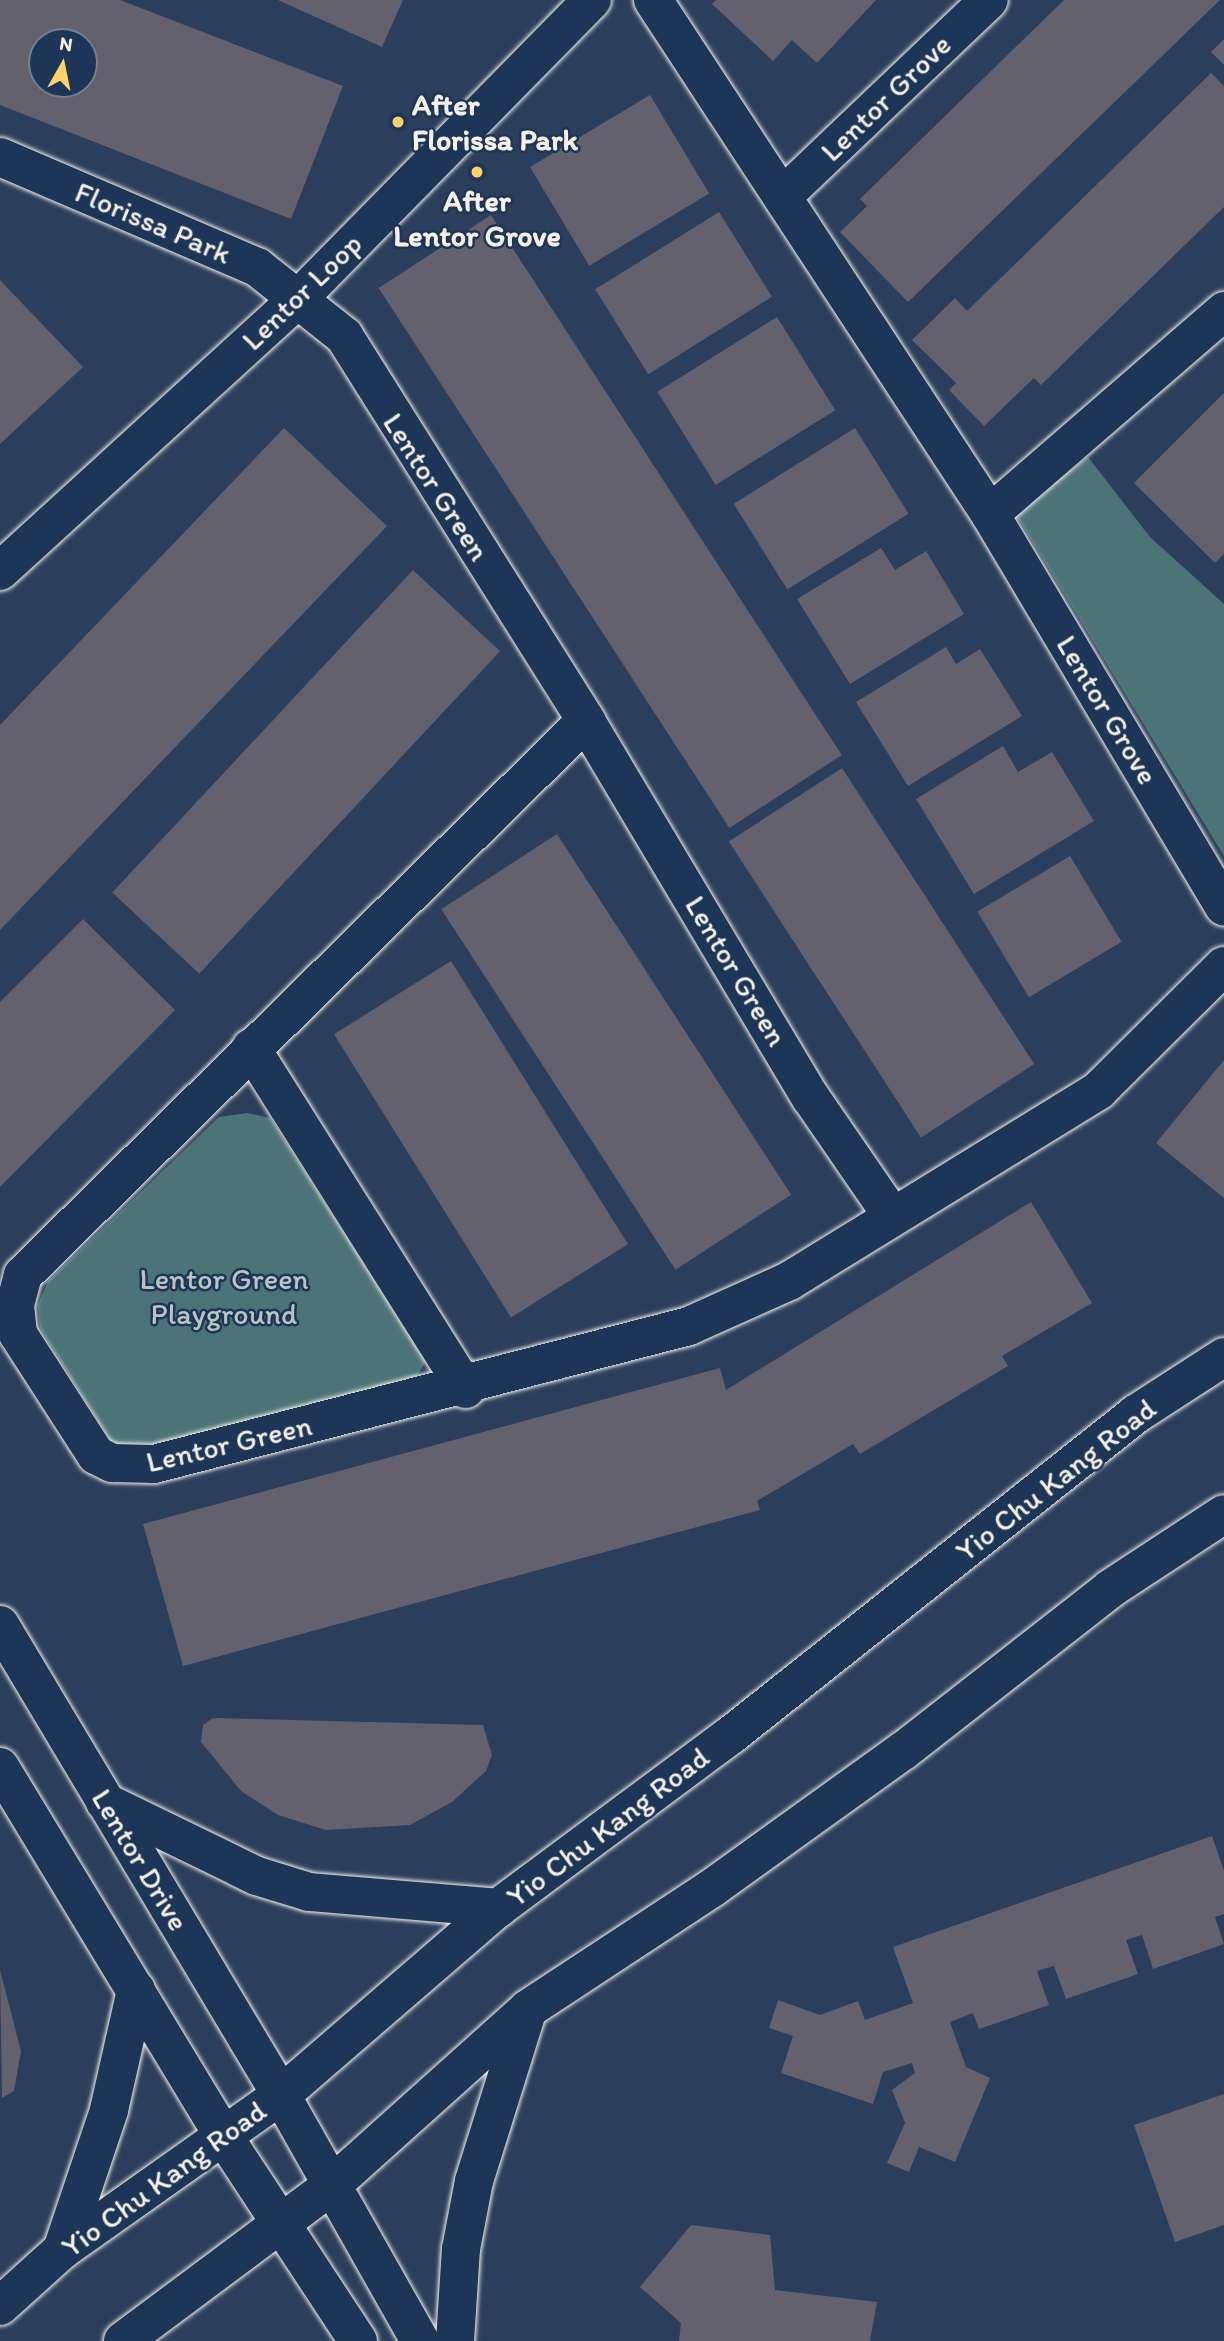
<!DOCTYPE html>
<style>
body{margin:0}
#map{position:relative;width:1224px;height:2341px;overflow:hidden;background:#2b3e5c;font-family:Itim,sans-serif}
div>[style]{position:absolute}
.green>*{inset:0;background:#4c7478}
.building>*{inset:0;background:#63616e;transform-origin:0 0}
.roads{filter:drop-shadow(0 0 2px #f4f1e8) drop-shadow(0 0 2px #f4f1e8)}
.minor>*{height:38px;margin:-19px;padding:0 19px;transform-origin:19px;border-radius:19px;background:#1d3557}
.secondary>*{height:38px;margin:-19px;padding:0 19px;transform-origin:19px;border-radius:19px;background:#1d3557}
.primary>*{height:38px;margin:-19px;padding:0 19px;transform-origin:19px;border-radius:19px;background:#1d3557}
.dots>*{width:19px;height:19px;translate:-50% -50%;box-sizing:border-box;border:4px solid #1d3557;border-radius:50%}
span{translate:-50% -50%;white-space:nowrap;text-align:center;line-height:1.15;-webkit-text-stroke:5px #1d3557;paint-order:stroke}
.street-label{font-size:30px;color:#f4f1e8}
.poi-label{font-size:30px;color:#f4f1e8;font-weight:700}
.left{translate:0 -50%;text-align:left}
.park-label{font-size:30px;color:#b9c5c1}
.north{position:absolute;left:28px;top:28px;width:70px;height:70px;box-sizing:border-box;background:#1d3557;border:2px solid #738091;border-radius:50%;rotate:9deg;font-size:19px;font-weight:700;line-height:28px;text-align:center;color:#f4f1e8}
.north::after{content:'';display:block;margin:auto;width:24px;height:32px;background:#ffd166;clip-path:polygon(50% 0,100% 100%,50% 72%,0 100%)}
</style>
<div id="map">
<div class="green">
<i style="clip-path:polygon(1088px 457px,1150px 537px,1224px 604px,1224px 856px,1015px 513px)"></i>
<i style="clip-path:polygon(247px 1113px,270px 1118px,426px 1361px,414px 1381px,136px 1452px,111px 1441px,40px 1328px,38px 1305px,48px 1281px,219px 1117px)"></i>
</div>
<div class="building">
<i style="clip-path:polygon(evenodd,0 0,120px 0,343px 86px,291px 219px,0 105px,0 0,42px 42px,84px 42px,84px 84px,42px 84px,42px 42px)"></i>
<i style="clip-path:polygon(278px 0,403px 0,382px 47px)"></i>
<i style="clip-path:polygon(716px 0,876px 0,817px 63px,792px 40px,773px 61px,712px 4px)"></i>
<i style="clip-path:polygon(1064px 0,1220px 0,908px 302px,840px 232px,867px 206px,860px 199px)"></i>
<i style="clip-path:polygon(1224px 39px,1224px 65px,1211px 52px)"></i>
<i style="clip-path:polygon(1211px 73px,1224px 86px,1224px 207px,1041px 385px,1034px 378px,984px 426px,949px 390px,956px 383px,912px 340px,955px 298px,967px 311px)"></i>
<i style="left:650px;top:95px;width:115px;height:140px;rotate:59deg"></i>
<i style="left:719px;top:212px;width:100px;height:146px;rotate:58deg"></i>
<i style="left:491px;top:215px;width:644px;height:134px;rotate:57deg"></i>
<i style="clip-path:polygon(0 280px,83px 367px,0 444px)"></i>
<i style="left:777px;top:317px;width:110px;height:141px;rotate:58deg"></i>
<i style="clip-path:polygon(1224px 393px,1224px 554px,1215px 563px,1134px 483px)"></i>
<i style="clip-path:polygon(284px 428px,387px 526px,0 930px,0 725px)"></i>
<i style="left:855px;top:428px;width:101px;height:143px;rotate:58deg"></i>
<i style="clip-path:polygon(881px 548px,895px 570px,926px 551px,964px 614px,850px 684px,797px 599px)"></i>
<i style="left:413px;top:570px;width:119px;height:441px;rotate:43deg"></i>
<i style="clip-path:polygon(946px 647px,956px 664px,980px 649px,1022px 716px,908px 786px,856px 702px)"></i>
<i style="clip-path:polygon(1003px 746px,1018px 772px,1052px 752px,1094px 821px,974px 894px,916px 799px)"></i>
<i style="left:842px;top:768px;width:353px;height:135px;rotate:57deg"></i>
<i style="left:557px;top:834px;width:430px;height:138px;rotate:57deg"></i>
<i style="left:1070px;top:856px;width:100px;height:108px;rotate:59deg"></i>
<i style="clip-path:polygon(83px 919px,175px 1010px,0 1187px,0 1002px)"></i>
<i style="left:451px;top:961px;width:334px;height:138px;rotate:58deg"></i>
<i style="clip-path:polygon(1224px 1060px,1224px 1198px,1156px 1143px)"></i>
<i style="clip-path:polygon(1031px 1202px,1092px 1303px,1002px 1356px,1008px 1366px,860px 1454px,853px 1444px,757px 1501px,760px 1510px,183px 1666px,143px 1524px,720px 1368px,726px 1390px)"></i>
<i style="clip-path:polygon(213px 1718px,483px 1725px,492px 1755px,486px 1771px,452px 1802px,410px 1825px,326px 1830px,278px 1815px,241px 1791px,201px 1742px,203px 1725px)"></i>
<i style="clip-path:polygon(1212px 1836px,1224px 1871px,1224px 1914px,1215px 1917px,1224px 1944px,1153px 1969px,1142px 1935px,1126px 1940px,1138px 1974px,1066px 1999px,1054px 1966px,1037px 1971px,1049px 2005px,979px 2029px,973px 2013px,950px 2022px,966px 2067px,990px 2078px,955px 2162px,919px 2147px,909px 2172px,887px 2163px,905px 2123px,892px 2090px,915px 2073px,912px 2063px,883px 2072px,873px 2104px,781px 2073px,793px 2036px,769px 2028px,778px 2000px,820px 2015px,858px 2001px,865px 2020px,913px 2003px,893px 1947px)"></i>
<i style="clip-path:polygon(0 1970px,21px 2051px,14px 2091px,2px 2098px)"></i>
<i style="clip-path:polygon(1224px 2094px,1224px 2225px,1175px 2242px,1134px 2125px)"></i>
<i style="clip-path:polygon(691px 2225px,770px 2235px,775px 2290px,877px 2302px,870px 2341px,679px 2341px,681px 2323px,640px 2287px)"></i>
</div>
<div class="roads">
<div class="minor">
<i style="left:653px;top:0;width:615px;rotate:56.75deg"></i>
<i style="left:990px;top:514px;width:457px;rotate:59.2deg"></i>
<i style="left:0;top:157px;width:280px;rotate:23.2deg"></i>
<i style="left:257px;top:267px;width:111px;rotate:38.4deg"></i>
<i style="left:344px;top:336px;width:455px;rotate:57.8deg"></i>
<i style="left:586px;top:721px;width:439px;rotate:59.2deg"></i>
<i style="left:811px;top:1098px;width:143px;rotate:55.5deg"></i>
<i style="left:783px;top:196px;width:284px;rotate:-43.6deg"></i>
<i style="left:990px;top:514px;width:310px;rotate:-40.9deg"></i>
<i style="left:0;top:571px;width:408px;rotate:-42.4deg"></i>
<i style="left:301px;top:296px;width:415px;rotate:-45.5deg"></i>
<i style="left:586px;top:721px;width:790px;rotate:135.46deg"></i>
<i style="left:23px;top:1275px;width:31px;rotate:105deg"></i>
<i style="left:15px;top:1305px;width:29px;rotate:84deg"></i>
<i style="left:18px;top:1334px;width:144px;rotate:57.2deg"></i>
<i style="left:96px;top:1455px;width:18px;rotate:27deg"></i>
<i style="left:112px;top:1463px;width:42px;rotate:1.4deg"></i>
<i style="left:154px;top:1464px;width:553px;rotate:-14.46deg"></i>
<i style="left:689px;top:1326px;width:110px;rotate:-24.2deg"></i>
<i style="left:789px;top:1281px;width:364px;rotate:-31.6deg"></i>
<i style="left:1099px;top:1090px;width:176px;rotate:-44.8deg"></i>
<i style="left:251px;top:1048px;width:403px;rotate:57.8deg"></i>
<i style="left:0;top:1625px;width:548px;rotate:59.13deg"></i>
<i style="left:0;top:1767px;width:433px;rotate:58.8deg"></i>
</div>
<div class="secondary">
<i style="left:281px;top:2095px;width:283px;rotate:60.5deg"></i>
<i style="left:224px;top:2137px;width:244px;rotate:56.7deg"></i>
</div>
<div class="primary">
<i style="left:105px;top:1802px;width:169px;rotate:26deg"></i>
<i style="left:257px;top:1876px;width:54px;rotate:17.1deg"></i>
<i style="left:309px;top:1892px;width:190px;rotate:4.8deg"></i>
<i style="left:62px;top:2250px;width:148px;rotate:-71.4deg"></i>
<i style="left:109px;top:2110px;width:123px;rotate:-77.3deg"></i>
<i style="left:0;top:2306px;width:84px;rotate:-42.1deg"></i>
<i style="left:62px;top:2250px;width:268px;rotate:-35.3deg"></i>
<i style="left:281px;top:2095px;width:286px;rotate:-40.8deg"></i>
<i style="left:498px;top:1908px;width:290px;rotate:-36.6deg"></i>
<i style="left:731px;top:1735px;width:517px;rotate:-38.4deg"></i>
<i style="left:1136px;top:1414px;width:105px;rotate:-32.9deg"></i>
<i style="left:123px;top:2341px;width:261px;rotate:-36.7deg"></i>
<i style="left:332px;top:2185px;width:263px;rotate:-41.9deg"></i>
<i style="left:528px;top:2009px;width:220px;rotate:-33.3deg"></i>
<i style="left:712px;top:1888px;width:235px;rotate:-35.7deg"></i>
<i style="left:903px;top:1751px;width:263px;rotate:-38deg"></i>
<i style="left:1110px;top:1589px;width:136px;rotate:-33.3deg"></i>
<i style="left:455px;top:2341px;width:92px;rotate:-86.3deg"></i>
<i style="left:461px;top:2249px;width:69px;rotate:-79.2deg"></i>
<i style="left:474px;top:2181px;width:180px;rotate:-72.6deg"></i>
</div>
</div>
<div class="dots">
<i style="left:398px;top:122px;background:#ffd166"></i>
<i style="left:477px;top:172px;background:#ffd166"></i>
</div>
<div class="street-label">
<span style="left:886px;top:98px;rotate:-44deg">Lentor Grove</span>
<span style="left:153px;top:223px;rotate:23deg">Florissa Park</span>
<span style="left:302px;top:292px;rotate:-44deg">Lentor Loop</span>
<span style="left:436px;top:487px;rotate:57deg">Lentor Green</span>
<span style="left:1107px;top:710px;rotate:59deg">Lentor Grove</span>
<span style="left:736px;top:971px;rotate:59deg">Lentor Green</span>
<span style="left:229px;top:1444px;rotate:-13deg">Lentor Green</span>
<span style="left:1056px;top:1480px;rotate:-38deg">Yio Chu Kang Road</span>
<span style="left:608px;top:1827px;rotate:-37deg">Yio Chu Kang Road</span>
<span style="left:140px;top:1860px;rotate:59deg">Lentor Drive</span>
<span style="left:164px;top:2179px;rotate:-36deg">Yio Chu Kang Road</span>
</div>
<div class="poi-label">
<span class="left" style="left:412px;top:122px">After<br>Florissa Park</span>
<span style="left:477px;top:218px">After<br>Lentor Grove</span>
</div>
<div class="park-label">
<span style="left:224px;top:1296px">Lentor Green<br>Playground</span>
</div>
<div class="north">N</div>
</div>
